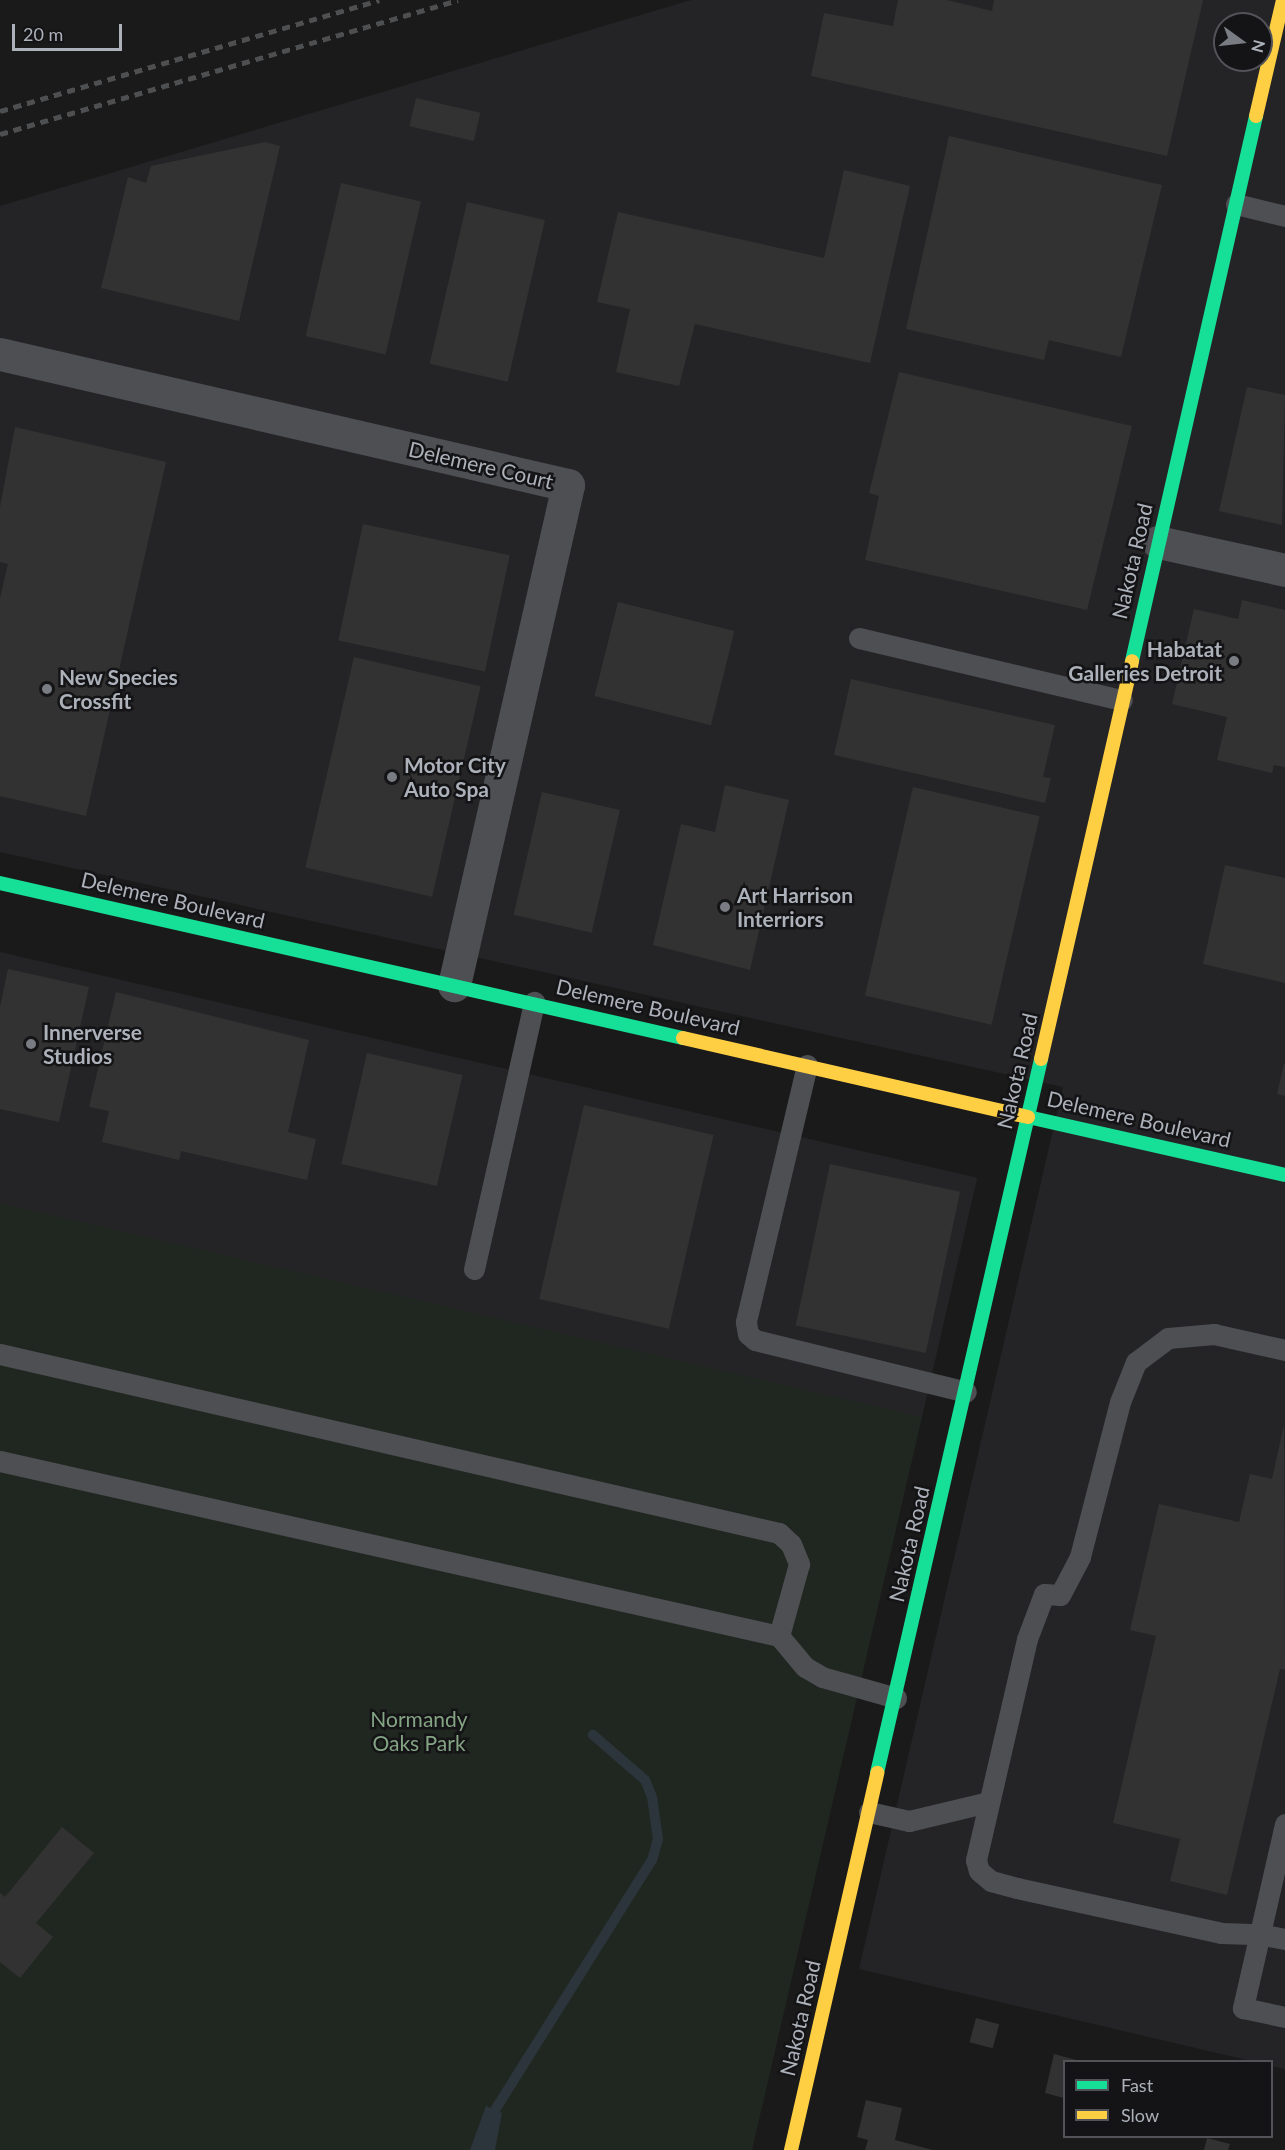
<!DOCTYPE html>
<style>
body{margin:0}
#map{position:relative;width:1285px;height:2150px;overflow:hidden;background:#1a1a1a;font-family:Lato,sans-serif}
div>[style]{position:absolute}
.built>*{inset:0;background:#242426;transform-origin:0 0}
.green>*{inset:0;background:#202720}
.water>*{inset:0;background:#2d353c}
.stream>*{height:10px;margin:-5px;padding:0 5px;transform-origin:5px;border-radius:5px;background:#2d353c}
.building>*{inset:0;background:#323232;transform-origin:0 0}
.lane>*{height:21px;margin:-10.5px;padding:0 10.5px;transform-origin:10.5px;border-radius:10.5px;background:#4e4f53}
.street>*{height:33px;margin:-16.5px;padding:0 16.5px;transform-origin:16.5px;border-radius:16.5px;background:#4e4f53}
.fast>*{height:14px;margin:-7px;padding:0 7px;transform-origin:7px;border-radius:7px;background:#16e098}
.slow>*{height:14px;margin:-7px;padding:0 7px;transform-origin:7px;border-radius:7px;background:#ffcf43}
.rail>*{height:4.5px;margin-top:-2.25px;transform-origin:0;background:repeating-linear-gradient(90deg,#4e4f51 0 8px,transparent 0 14px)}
.dots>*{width:16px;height:16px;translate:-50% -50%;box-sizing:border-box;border:3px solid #141416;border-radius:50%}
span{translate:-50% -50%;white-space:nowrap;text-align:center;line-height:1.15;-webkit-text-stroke:5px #141416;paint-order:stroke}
.street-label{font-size:21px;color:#acb1ba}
.poi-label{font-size:21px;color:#acb1ba;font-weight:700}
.right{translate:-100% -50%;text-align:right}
.left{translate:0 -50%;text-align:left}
.park-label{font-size:21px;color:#84a484}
.legend{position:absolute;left:1063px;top:2060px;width:210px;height:78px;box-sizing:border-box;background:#141416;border:2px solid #515358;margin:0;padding:8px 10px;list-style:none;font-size:18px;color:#acb1ba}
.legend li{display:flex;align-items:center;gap:12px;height:30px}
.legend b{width:30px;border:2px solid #515358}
.north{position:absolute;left:1213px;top:12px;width:60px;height:60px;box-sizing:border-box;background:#141416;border:2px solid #515358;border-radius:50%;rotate:105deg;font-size:16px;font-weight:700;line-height:24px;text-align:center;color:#acb1ba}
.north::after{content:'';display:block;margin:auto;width:21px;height:27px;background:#797c82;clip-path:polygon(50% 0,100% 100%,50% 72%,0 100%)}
.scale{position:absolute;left:12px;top:24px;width:110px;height:27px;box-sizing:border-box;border:3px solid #acb1ba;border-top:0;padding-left:8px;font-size:18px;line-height:21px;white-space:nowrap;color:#acb1ba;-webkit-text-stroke:4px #141416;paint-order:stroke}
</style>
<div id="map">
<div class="built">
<i style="clip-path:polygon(evenodd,691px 0,1285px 0,1285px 2069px,1272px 2066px,1272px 2062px,1251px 2061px,859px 1969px,1063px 1087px,0 852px,0 206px,691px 0,1225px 24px,1261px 24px,1261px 60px,1225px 60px,1225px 24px)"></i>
<i style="left:0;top:952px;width:1003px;height:251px;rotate:13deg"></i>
</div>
<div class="green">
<i style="clip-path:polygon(0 1203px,922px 1417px,752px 2150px,0 2150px)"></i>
</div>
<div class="water">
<i style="clip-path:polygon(486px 2106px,502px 2113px,495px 2150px,470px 2150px)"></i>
</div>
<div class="stream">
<i style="left:495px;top:2110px;width:295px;rotate:-57.9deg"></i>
<i style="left:652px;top:1860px;width:22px;rotate:-74deg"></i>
<i style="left:658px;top:1839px;width:42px;rotate:-98.1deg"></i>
<i style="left:652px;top:1797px;width:18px;rotate:-112deg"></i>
<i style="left:645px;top:1780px;width:69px;rotate:-139.1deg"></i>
</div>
<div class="building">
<i style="clip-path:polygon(898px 0,947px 0,992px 11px,994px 0,1203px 0,1167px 156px,811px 76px,824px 13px,893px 26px)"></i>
<i style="left:416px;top:98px;width:66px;height:29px;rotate:13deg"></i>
<i style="clip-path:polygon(949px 136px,1162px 185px,1121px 357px,1049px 340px,1044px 360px,906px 329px)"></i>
<i style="clip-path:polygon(265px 142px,280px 146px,239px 321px,101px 288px,128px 177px,146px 183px,151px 166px)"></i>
<i style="clip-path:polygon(844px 170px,910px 186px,870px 363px,695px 324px,679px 386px,616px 372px,630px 309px,597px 302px,618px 212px,824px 258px)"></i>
<i style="left:341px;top:183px;width:82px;height:157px;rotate:13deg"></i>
<i style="left:467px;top:202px;width:80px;height:166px;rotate:13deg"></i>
<i style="clip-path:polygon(899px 372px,1132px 426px,1087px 610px,865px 560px,879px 496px,869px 493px)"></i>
<i style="clip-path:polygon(1247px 387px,1285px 395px,1282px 525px,1219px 511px)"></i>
<i style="clip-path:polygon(15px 427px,166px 462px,86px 816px,0 796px,0 598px,8px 564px,0 562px,0 507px)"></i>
<i style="left:363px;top:524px;width:150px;height:119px;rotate:12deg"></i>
<i style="clip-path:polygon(1242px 600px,1285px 610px,1285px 767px,1274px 765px,1272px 773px,1217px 760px,1227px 717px,1172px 704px,1194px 609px,1238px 619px)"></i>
<i style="left:618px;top:602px;width:120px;height:97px;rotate:14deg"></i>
<i style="left:354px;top:657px;width:130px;height:216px;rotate:13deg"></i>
<i style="clip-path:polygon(851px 679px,1055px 725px,1043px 777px,1051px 778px,1045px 803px,834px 755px)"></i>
<i style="clip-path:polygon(725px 785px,789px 800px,750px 970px,653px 945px,681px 824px,715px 832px)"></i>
<i style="left:913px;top:787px;width:130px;height:214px;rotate:13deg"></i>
<i style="left:542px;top:792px;width:80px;height:126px;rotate:13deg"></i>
<i style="clip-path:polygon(1225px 865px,1285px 878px,1285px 983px,1203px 964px)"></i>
<i style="clip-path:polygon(8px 969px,89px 987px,59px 1122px,0 1109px,0 1007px)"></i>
<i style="clip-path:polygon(116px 992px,309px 1040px,288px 1132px,316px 1139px,307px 1180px,181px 1151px,179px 1160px,102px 1142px,109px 1111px,89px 1107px)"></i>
<i style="left:367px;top:1053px;width:98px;height:114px;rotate:13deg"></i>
<i style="clip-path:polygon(1284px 1064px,1285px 1064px,1285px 1096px,1277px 1094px)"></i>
<i style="left:584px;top:1105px;width:133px;height:199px;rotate:13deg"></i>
<i style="left:830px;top:1164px;width:133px;height:165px;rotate:12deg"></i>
<i style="clip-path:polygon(1284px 1425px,1285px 1670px,1280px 1669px,1227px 1895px,1170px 1881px,1180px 1839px,1113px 1823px,1156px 1636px,1130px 1630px,1159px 1504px,1239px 1522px,1250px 1474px,1272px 1479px)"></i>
<i style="clip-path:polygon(62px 1827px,94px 1853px,36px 1923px,53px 1937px,20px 1978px,0 1962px,0 1893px,5px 1897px)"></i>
<i style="left:976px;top:2018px;width:24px;height:25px;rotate:15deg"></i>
<i style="clip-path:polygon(1054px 2054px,1080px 2061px,1064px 2062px,1064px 2098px,1045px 2093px)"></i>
<i style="clip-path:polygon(866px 2100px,902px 2108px,895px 2140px,933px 2150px,865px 2150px,868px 2140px,857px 2137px)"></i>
<i style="clip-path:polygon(1207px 2138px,1230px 2144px,1228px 2150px,1204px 2150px)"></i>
</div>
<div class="lane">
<i style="left:1236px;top:204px;width:50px;rotate:13.8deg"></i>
<i style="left:859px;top:638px;width:270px;rotate:13.3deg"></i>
<i style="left:807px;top:1065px;width:264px;rotate:103.4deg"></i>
<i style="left:746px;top:1322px;width:12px;rotate:81deg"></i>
<i style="left:748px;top:1334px;width:9px;rotate:41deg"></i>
<i style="left:755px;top:1340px;width:217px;rotate:13.8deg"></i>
<i style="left:474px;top:1269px;width:274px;rotate:-77.3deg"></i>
<i style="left:1285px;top:1350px;width:73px;rotate:-167.3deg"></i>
<i style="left:1214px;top:1334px;width:46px;rotate:175deg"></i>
<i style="left:1168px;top:1338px;width:40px;rotate:143deg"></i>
<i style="left:1136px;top:1362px;width:43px;rotate:111.8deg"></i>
<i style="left:1120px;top:1402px;width:160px;rotate:104.5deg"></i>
<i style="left:1080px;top:1557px;width:43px;rotate:117.8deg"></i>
<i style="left:1060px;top:1595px;width:16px;rotate:-176deg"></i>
<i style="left:1044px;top:1594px;width:48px;rotate:110.7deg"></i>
<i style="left:1027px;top:1639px;width:227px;rotate:103deg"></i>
<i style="left:976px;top:1860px;width:11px;rotate:75deg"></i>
<i style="left:979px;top:1871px;width:16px;rotate:40deg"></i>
<i style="left:991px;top:1881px;width:27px;rotate:15deg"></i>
<i style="left:1017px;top:1888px;width:209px;rotate:12.4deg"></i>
<i style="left:1221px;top:1933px;width:38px;rotate:2deg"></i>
<i style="left:1259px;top:1934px;width:26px;rotate:11deg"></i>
<i style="left:0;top:1354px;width:799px;rotate:12.94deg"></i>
<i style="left:779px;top:1533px;width:16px;rotate:43deg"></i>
<i style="left:791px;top:1544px;width:22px;rotate:68deg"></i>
<i style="left:799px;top:1564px;width:75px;rotate:105.5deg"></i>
<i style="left:779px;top:1636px;width:40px;rotate:50deg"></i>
<i style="left:805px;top:1667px;width:20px;rotate:30deg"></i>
<i style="left:822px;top:1677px;width:77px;rotate:15.8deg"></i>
<i style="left:0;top:1461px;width:798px;rotate:12.66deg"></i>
<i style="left:869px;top:1812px;width:41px;rotate:12.7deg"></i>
<i style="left:909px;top:1821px;width:81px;rotate:-13.5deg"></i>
<i style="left:1285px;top:1824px;width:189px;rotate:102.9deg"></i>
<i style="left:1243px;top:2008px;width:43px;rotate:12.1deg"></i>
</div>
<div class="street">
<i style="left:0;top:354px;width:583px;rotate:12.99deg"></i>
<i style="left:568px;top:485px;width:513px;rotate:102.84deg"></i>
<i style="left:1158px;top:542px;width:130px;rotate:12.4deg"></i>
</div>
<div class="fast">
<i style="left:1132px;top:661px;width:559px;rotate:-77.18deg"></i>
<i style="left:0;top:883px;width:700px;rotate:12.79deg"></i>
<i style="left:1028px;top:1117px;width:263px;rotate:12.7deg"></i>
<i style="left:877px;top:1773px;width:733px;rotate:-77.06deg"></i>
</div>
<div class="slow">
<i style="left:1256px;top:116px;width:119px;rotate:-76.9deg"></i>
<i style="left:683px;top:1038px;width:354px;rotate:12.9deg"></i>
<i style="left:1041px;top:1059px;width:408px;rotate:-77.1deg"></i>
<i style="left:791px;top:2150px;width:387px;rotate:-77.1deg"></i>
</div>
<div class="rail">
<i style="left:0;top:111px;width:395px;rotate:-16.3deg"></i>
<i style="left:0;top:134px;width:477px;rotate:-16.3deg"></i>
</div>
<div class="dots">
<i style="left:1234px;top:661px;background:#797c82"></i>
<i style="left:47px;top:689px;background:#797c82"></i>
<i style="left:392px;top:777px;background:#797c82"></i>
<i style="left:725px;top:907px;background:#797c82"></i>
<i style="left:31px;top:1044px;background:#797c82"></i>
</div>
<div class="street-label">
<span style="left:481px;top:465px;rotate:13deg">Delemere Court</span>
<span style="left:1132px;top:561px;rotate:-77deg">Nakota Road</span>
<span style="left:173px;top:900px;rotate:13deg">Delemere Boulevard</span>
<span style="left:648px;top:1007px;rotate:13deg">Delemere Boulevard</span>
<span style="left:1017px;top:1071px;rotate:-77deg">Nakota Road</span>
<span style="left:1139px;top:1119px;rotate:13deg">Delemere Boulevard</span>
<span style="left:909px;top:1544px;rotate:-77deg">Nakota Road</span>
<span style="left:800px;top:2018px;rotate:-77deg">Nakota Road</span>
</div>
<div class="poi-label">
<span class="right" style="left:1222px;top:661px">Habatat<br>Galleries Detroit</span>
<span class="left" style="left:59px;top:689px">New Species<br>Crossfit</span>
<span class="left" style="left:404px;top:777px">Motor City<br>Auto Spa</span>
<span class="left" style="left:737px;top:907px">Art Harrison<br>Interriors</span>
<span class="left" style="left:43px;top:1044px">Innerverse<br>Studios</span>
</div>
<div class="park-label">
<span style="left:419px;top:1731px">Normandy<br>Oaks Park</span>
</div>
<ul class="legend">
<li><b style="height:8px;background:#16e098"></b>Fast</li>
<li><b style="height:8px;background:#ffcf43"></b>Slow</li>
</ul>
<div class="north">N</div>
<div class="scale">20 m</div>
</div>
